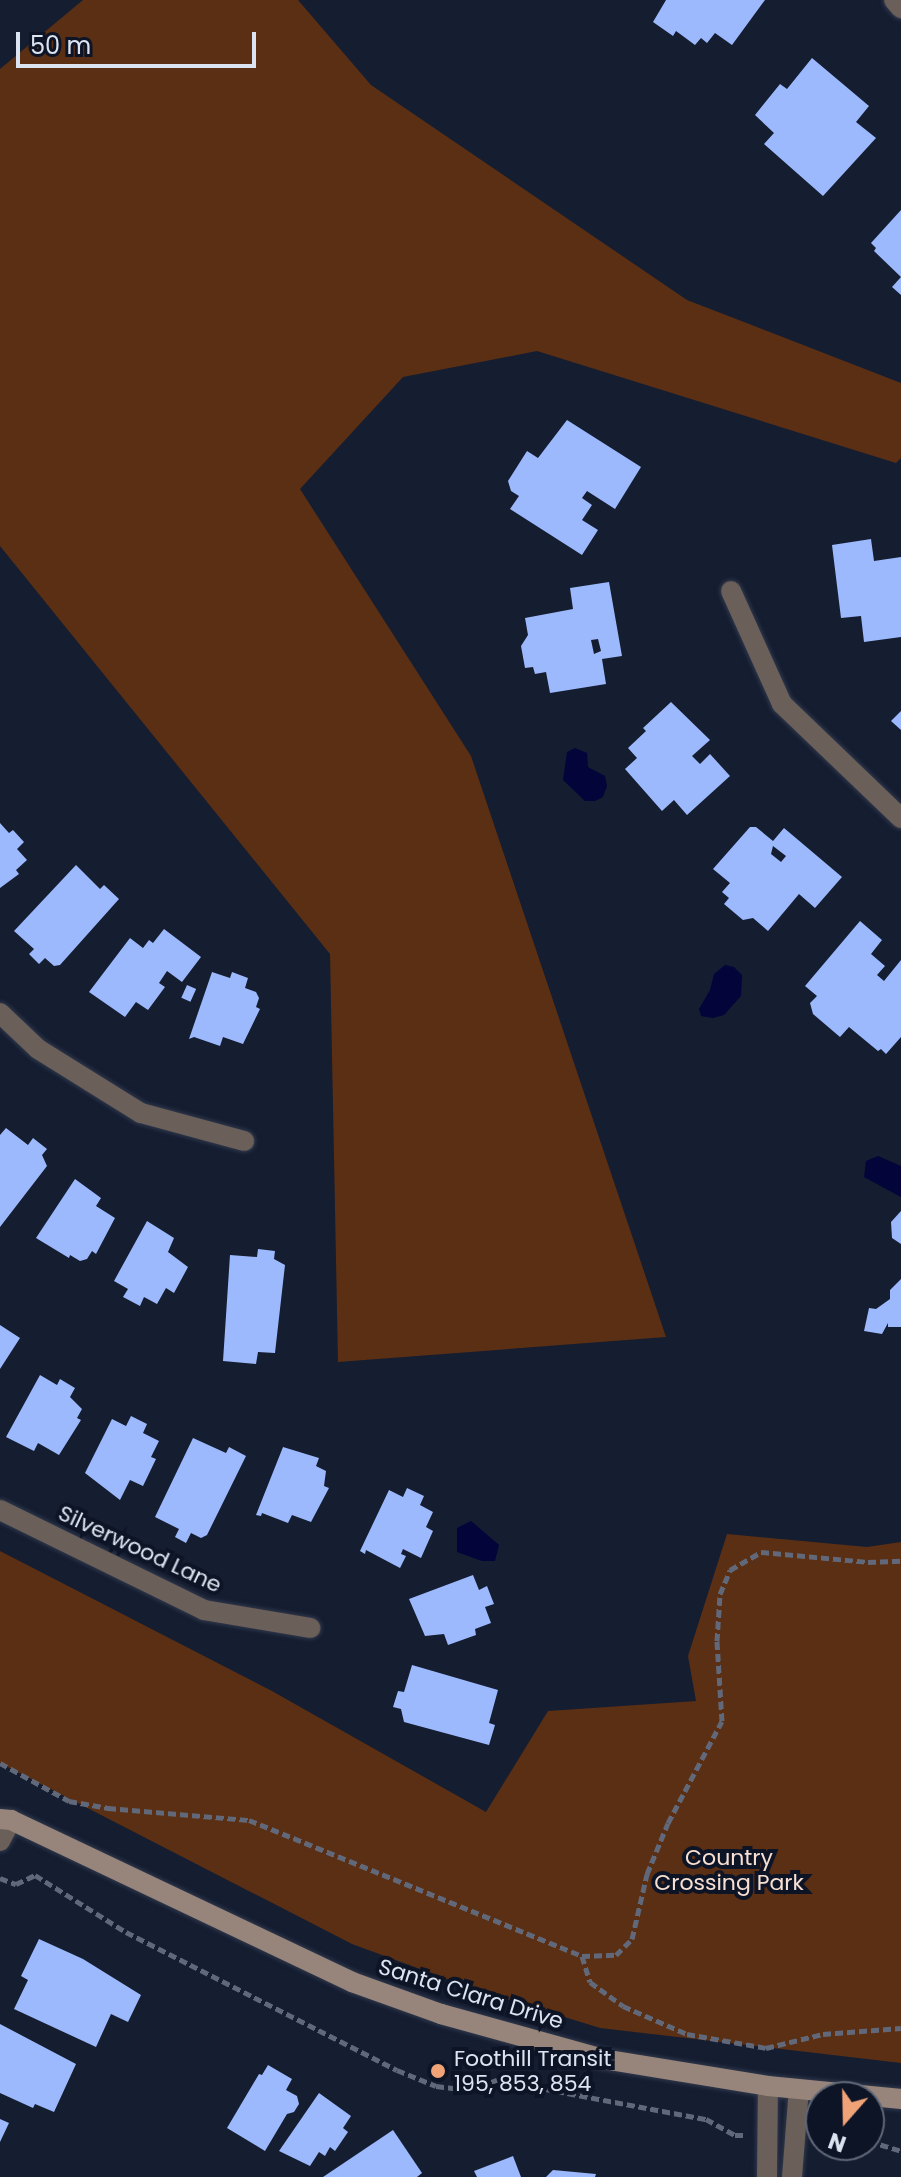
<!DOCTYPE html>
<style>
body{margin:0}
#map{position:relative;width:901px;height:2177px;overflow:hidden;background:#151d31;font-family:Poppins,sans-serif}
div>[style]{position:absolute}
.green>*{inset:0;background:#5a2f13}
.water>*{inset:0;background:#02043a}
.building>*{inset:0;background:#9db9fd;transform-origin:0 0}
.path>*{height:5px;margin-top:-2.5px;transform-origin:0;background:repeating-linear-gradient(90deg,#606879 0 8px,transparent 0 12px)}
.roads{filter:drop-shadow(0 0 2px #31394c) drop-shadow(0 0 2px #31394c)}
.street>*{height:20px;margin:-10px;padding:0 10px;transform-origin:10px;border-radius:10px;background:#6b5f59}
.secondary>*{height:20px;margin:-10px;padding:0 10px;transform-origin:10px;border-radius:10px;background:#97857b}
.dots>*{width:22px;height:22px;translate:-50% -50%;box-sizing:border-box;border:4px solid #0d1426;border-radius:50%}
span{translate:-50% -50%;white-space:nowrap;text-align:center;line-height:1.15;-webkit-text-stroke:8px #0d1426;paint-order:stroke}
.street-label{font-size:22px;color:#dde4f1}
.park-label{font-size:22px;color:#f7dfd2}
.poi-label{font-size:22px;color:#dde4f1}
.left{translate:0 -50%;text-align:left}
.north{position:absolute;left:805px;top:2081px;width:80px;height:80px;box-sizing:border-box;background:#0d1426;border:2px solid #606777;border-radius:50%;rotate:200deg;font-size:22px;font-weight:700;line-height:32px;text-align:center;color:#dde4f1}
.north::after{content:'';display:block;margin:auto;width:28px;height:36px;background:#efa377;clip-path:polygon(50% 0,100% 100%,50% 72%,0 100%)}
.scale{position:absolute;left:16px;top:32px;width:240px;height:36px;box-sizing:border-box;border:4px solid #dde4f1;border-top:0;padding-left:10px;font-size:24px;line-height:28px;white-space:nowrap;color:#dde4f1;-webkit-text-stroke:6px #0d1426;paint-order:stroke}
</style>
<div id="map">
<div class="green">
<i style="clip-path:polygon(83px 0,298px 0,371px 85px,687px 300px,901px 383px,901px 458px,896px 463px,537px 351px,403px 377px,300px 489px,471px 756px,666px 1337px,338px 1362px,330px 954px,0 546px,0 69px)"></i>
<i style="clip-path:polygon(727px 1534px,867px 1547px,901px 1542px,901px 2063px,600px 2028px,477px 1990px,352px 1944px,0 1763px,0 1551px,272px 1691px,486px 1812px,548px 1711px,696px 1701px,688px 1656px)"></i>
</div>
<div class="water">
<i style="clip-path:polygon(575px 748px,587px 753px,588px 767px,605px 776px,607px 786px,603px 797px,595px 801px,585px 801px,563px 780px,567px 752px)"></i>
<i style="clip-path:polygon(725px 965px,734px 967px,742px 975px,741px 996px,724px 1015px,713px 1018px,701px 1016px,699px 1009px,710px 990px,714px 974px)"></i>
<i style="clip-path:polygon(878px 1156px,901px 1166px,901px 1197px,864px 1177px,866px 1161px)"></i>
<i style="clip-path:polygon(471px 1521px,499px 1545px,495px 1561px,482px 1561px,457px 1552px,457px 1528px)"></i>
</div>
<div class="building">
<i style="clip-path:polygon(666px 0,765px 0,732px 45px,715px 33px,707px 43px,701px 38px,695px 45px,676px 31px,673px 36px,653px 22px)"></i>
<i style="clip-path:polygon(812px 58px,869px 106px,856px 122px,876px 138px,823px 196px,764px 144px,774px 133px,755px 115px,780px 84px,787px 89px)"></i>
<i style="clip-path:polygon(901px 210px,901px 277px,874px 251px,876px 248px,871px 243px)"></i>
<i style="clip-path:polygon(901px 277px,901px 295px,892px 287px)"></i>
<i style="clip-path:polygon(567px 420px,641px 467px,615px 509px,587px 491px,582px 498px,592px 505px,582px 520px,598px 530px,582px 555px,510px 509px,519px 496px,511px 491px,508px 481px,527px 451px,538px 458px)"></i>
<i style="clip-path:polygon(871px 539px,874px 561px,901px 557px,901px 637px,864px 642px,861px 616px,841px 618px,832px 545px)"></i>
<i style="clip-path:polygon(evenodd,609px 582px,622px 656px,602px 659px,606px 684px,550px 693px,546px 672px,535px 674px,533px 667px,525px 668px,521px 646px,528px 635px,525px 618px,573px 609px,570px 588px,609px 582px,598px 639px,601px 651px,594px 654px,591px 640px,598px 639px)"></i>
<i style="clip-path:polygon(671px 702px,710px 740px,692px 756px,700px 764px,710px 754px,730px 776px,687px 815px,674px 800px,662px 811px,625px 769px,637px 758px,628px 748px,646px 731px,643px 728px)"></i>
<i style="clip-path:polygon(901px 711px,901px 730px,891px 721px)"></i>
<i style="clip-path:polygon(0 823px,9px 833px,13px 830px,24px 842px,17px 849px,27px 860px,16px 870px,19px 874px,0 888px)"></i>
<i style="clip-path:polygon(evenodd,750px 827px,756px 827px,773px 841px,784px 828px,842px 877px,815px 908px,799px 894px,768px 931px,753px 918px,743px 920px,724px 904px,729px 898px,722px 892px,730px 883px,713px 869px,750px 827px,773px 846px,786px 856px,781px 862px,771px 854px,773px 846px)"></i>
<i style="clip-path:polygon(76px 865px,100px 889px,104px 885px,119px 899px,60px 965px,54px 966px,45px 958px,39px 964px,29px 954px,34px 949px,14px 931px)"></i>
<i style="clip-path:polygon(860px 921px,882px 940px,871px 954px,885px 966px,877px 975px,884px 981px,901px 960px,901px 1037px,886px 1054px,881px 1049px,878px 1051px,849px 1027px,840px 1037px,813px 1014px,810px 1003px,817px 996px,805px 986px)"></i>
<i style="clip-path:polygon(164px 929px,201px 957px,182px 982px,167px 971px,159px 983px,165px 987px,148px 1010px,136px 1002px,125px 1017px,89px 992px,130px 938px,143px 948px,149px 940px,153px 943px)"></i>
<i style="clip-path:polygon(212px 972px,230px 978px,232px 972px,248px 978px,245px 988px,256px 992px,259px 998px,256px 1007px,260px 1009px,243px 1044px,223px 1037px,220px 1046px,194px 1037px,189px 1039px)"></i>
<i style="left:187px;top:985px;width:10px;height:14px;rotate:24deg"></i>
<i style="clip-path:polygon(6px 1128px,28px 1145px,33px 1138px,47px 1149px,42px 1155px,47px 1166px,0 1227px,0 1135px)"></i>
<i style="clip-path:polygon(75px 1179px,101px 1198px,96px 1206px,115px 1218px,96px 1254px,92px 1251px,87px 1259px,80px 1261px,70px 1255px,69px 1258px,36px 1238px)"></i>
<i style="clip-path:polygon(901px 1211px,901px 1244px,892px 1238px,891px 1222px)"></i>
<i style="clip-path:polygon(147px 1221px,174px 1238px,168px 1252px,188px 1267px,174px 1293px,166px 1288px,157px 1304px,144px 1297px,140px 1306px,123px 1297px,128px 1289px,114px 1281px)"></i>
<i style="clip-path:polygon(258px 1249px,275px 1251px,274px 1259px,285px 1265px,275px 1353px,258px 1352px,256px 1364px,223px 1361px,230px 1255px,257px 1257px)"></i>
<i style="clip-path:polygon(901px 1279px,901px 1327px,888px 1327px,888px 1323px,882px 1334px,864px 1331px,869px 1308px,876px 1309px,890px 1299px,890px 1290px)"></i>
<i style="clip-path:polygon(0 1325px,20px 1338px,0 1369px)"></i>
<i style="clip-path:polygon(40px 1375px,57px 1385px,60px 1379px,75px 1388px,70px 1397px,82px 1409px,77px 1418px,81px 1420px,59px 1455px,38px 1443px,34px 1451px,6px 1437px)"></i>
<i style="clip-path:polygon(131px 1416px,147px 1424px,143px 1433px,159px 1441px,151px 1457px,156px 1459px,143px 1486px,130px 1480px,120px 1500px,85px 1473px,112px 1419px,126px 1426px)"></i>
<i style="clip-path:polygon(193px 1438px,226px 1453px,229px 1447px,246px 1456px,207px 1535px,201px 1538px,191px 1533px,186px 1543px,175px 1537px,179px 1529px,155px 1517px)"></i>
<i style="clip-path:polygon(283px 1447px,319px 1458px,316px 1466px,326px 1471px,324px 1486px,329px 1488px,311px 1522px,292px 1515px,288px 1523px,262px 1513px,261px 1516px,256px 1515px)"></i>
<i style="clip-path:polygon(407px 1488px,424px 1496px,420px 1505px,433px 1512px,426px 1527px,433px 1531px,421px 1558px,403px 1549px,401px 1554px,406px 1556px,400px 1568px,366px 1550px,365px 1554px,360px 1551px,389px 1490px,403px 1497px)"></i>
<i style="clip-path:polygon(473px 1575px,479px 1590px,487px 1586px,494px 1604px,485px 1607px,491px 1623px,475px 1629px,476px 1635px,448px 1645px,444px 1634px,425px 1636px,409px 1599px)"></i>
<i style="clip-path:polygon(412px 1665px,498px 1690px,489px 1723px,495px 1725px,489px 1745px,404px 1722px,401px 1709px,393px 1707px,398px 1691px,404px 1692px)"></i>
<i style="clip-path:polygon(39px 1939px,83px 1959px,141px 1995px,128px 2022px,111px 2014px,96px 2047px,14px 2009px,28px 1980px,21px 1976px)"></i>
<i style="clip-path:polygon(0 2024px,76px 2064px,54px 2112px,35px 2104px,33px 2108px,0 2093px)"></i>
<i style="clip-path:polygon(268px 2065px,292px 2079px,286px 2090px,297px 2096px,299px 2104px,294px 2112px,287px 2114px,265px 2151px,227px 2128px,259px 2074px,262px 2075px)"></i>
<i style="clip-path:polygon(319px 2093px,351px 2116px,343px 2128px,348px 2132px,335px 2151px,330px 2147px,325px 2156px,319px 2152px,310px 2166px,279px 2151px)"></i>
<i style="clip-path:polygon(0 2119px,9px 2123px,0 2142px)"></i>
<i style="clip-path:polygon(393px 2130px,422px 2173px,417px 2177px,323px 2177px)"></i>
<i style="clip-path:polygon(513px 2156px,521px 2177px,477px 2177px,474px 2171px)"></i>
<i style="clip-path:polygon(553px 2170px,596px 2174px,595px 2177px,546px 2177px)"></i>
</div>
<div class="path">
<i style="left:0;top:1763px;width:79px;rotate:28.8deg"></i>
<i style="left:69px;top:1801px;width:40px;rotate:10deg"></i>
<i style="left:108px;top:1808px;width:142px;rotate:4.9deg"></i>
<i style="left:249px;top:1820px;width:360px;rotate:22.2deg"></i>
<i style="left:582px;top:1956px;width:27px;rotate:73deg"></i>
<i style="left:590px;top:1982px;width:41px;rotate:36deg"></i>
<i style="left:623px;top:2006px;width:70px;rotate:23.6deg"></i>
<i style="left:687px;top:2034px;width:80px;rotate:10deg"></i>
<i style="left:766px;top:2048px;width:59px;rotate:-13.8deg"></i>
<i style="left:823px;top:2034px;width:78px;rotate:-4.4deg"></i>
<i style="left:0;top:1878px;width:17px;rotate:21deg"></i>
<i style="left:16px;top:1884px;width:21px;rotate:-25deg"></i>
<i style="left:35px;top:1875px;width:107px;rotate:32.1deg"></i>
<i style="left:126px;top:1932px;width:304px;rotate:27deg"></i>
<i style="left:397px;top:2070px;width:42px;rotate:22.3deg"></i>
<i style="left:436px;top:2086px;width:33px;rotate:7deg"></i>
<i style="left:469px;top:2090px;width:30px;rotate:-20deg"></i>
<i style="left:497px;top:2080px;width:213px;rotate:10.6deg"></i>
<i style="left:706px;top:2119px;width:33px;rotate:29deg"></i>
<i style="left:735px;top:2135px;width:10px"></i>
<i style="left:582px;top:1956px;width:34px;rotate:-2deg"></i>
<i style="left:616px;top:1955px;width:23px;rotate:-45deg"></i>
<i style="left:632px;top:1939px;width:67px;rotate:-77deg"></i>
<i style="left:647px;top:1874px;width:55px;rotate:-67.6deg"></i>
<i style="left:668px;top:1823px;width:115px;rotate:-62.1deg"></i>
<i style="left:722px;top:1721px;width:80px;rotate:-93.6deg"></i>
<i style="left:717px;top:1641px;width:47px;rotate:-86.3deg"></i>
<i style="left:720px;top:1594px;width:26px;rotate:-67deg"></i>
<i style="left:730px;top:1570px;width:36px;rotate:-30deg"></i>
<i style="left:761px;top:1552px;width:107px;rotate:5.3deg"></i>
<i style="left:868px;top:1562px;width:33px;rotate:-2deg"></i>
<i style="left:869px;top:2141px;width:34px;rotate:17deg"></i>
</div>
<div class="roads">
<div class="street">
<i style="left:894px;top:0;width:11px;rotate:49deg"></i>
<i style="left:731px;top:591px;width:124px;rotate:65.7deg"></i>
<i style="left:782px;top:704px;width:165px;rotate:43.8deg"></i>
<i style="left:0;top:1013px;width:52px;rotate:43.5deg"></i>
<i style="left:38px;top:1049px;width:121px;rotate:31.9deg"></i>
<i style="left:141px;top:1113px;width:107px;rotate:15.2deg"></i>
<i style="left:0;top:1510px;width:227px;rotate:26.1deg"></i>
<i style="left:204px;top:1610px;width:108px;rotate:9.6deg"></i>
<i style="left:0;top:1841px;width:24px;rotate:-62deg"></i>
<i style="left:767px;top:2177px;width:91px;rotate:-89.4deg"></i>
<i style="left:792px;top:2177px;width:88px;rotate:-85.5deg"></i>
</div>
<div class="secondary">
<i style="left:0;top:1819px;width:11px;rotate:5deg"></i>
<i style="left:11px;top:1820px;width:378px;rotate:25.4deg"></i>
<i style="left:352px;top:1982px;width:95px;rotate:19.8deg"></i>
<i style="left:441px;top:2014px;width:168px;rotate:15.5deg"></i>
<i style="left:603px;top:2059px;width:167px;rotate:9.3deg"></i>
<i style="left:768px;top:2086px;width:134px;rotate:5.6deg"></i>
</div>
</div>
<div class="dots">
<i style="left:438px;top:2071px;background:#efa377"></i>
</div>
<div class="street-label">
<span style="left:140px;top:1549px;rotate:25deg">Silverwood Lane</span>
<span style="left:471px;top:1994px;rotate:17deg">Santa Clara Drive</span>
</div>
<div class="park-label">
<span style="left:729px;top:1870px">Country<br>Crossing Park</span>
</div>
<div class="poi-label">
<span class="left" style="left:454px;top:2071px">Foothill Transit<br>195, 853, 854</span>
</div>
<div class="north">N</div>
<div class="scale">50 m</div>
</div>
